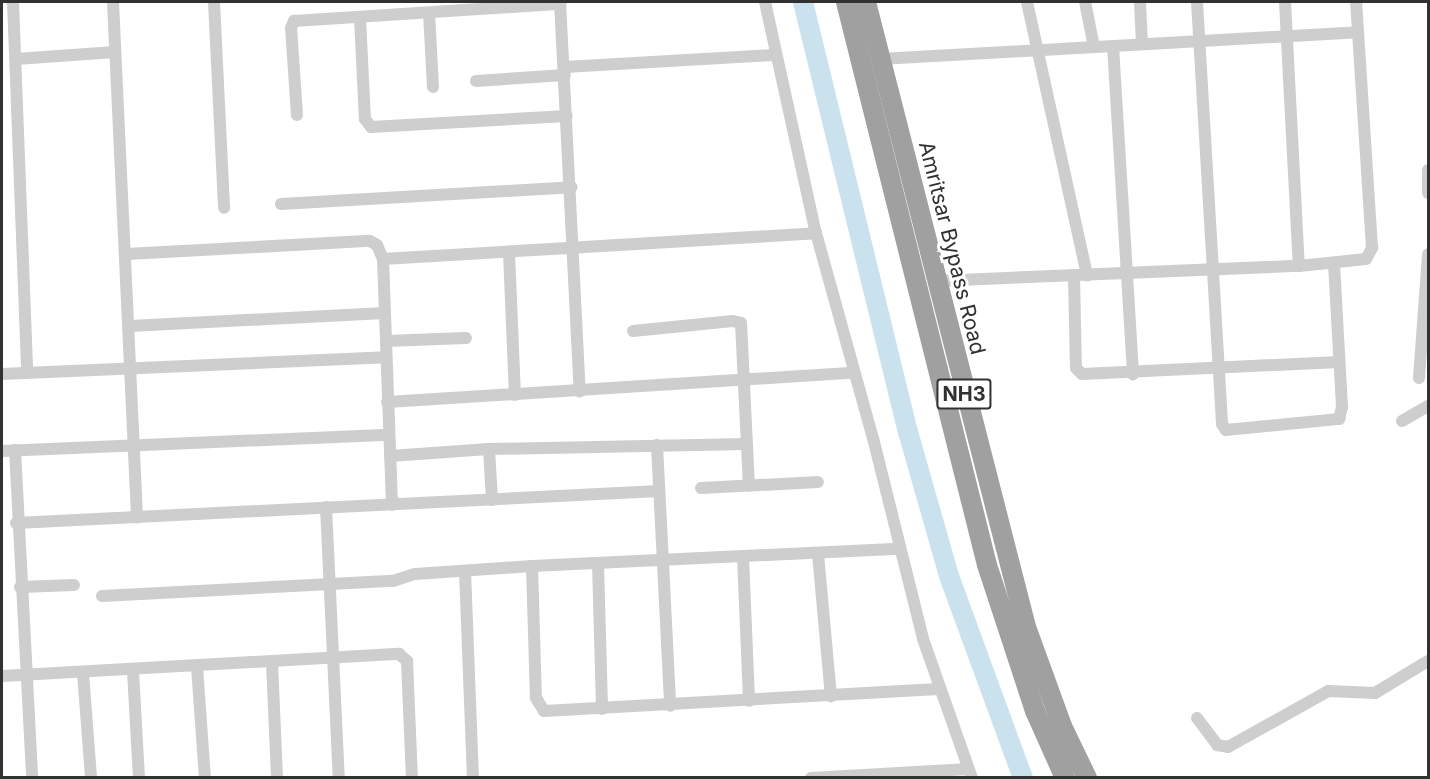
<!DOCTYPE html>
<style>
body{margin:0}
#map{position:relative;width:1430px;height:779px;overflow:hidden;background:#fff;font-family:Inter,sans-serif}
div>[style]{position:absolute}
.river>*{height:20px;margin:-10px;padding:0 10px;transform-origin:10px;border-radius:10px;background:#cae2ee}
.minor>*{height:12px;margin:-6px;padding:0 6px;transform-origin:6px;border-radius:6px;background:#cecece}
.trunk>*{height:20px;margin:-10px;padding:0 10px;transform-origin:10px;border-radius:10px;background:#a0a0a0}
span{translate:-50% -50%;white-space:nowrap;text-align:center;line-height:1.15;-webkit-text-stroke:6px #fff;paint-order:stroke}
.shield-label span{padding:2px 4px;background:#fff;border:2px solid;border-radius:4px;-webkit-text-stroke-width:0}
.shield-label{font-size:20px;color:#313131;font-weight:700}
.street-label{font-size:21px;color:#313131}
.frame{position:absolute;inset:0;border:3px solid #313131;pointer-events:none}
</style>
<div id="map">
<div class="river">
<i style="left:803px;top:2px;width:443px;rotate:76.3deg"></i>
<i style="left:908px;top:432px;width:150px;rotate:74.1deg"></i>
<i style="left:949px;top:576px;width:215px;rotate:69.9deg"></i>
</div>
<div class="minor">
<i style="left:13px;top:2px;width:371px;rotate:87.8deg"></i>
<i style="left:113px;top:2px;width:516px;rotate:87.33deg"></i>
<i style="left:214px;top:2px;width:206px;rotate:87.2deg"></i>
<i style="left:560px;top:2px;width:390px;rotate:87.1deg"></i>
<i style="left:765px;top:2px;width:237px;rotate:77.6deg"></i>
<i style="left:816px;top:233px;width:213px;rotate:74.5deg"></i>
<i style="left:873px;top:438px;width:207px;rotate:76deg"></i>
<i style="left:923px;top:639px;width:147px;rotate:70.6deg"></i>
<i style="left:1027px;top:2px;width:280px;rotate:77.6deg"></i>
<i style="left:1085px;top:2px;width:46px;rotate:78.7deg"></i>
<i style="left:1140px;top:2px;width:42px;rotate:87.3deg"></i>
<i style="left:1197px;top:2px;width:423px;rotate:86.6deg"></i>
<i style="left:1222px;top:424px;width:7px;rotate:56deg"></i>
<i style="left:1226px;top:430px;width:114px;rotate:-5.6deg"></i>
<i style="left:1339px;top:419px;width:12px;rotate:-76deg"></i>
<i style="left:1342px;top:407px;width:143px;rotate:-93.2deg"></i>
<i style="left:1285px;top:2px;width:264px;rotate:87deg"></i>
<i style="left:429px;top:13px;width:74px;rotate:86.9deg"></i>
<i style="left:360px;top:18px;width:101px;rotate:87.2deg"></i>
<i style="left:365px;top:119px;width:10px;rotate:53deg"></i>
<i style="left:371px;top:127px;width:196px;rotate:-3.2deg"></i>
<i style="left:1113px;top:46px;width:329px;rotate:86.5deg"></i>
<i style="left:16px;top:59px;width:99px;rotate:-4deg"></i>
<i style="left:880px;top:59px;width:479px;rotate:-3.2deg"></i>
<i style="left:565px;top:67px;width:211px;rotate:-3.3deg"></i>
<i style="left:476px;top:81px;width:89px;rotate:-3.9deg"></i>
<i style="left:297px;top:115px;width:87px;rotate:-93.9deg"></i>
<i style="left:291px;top:28px;width:8px;rotate:-67deg"></i>
<i style="left:294px;top:21px;width:267px;rotate:-3.7deg"></i>
<i style="left:1428px;top:170px;width:23px;rotate:90deg"></i>
<i style="left:281px;top:204px;width:291px;rotate:-3.3deg"></i>
<i style="left:509px;top:253px;width:142px;rotate:87.6deg"></i>
<i style="left:127px;top:254px;width:243px;rotate:-3.1deg"></i>
<i style="left:370px;top:241px;width:8px;rotate:30deg"></i>
<i style="left:377px;top:245px;width:15px;rotate:67deg"></i>
<i style="left:383px;top:259px;width:246px;rotate:87.9deg"></i>
<i style="left:383px;top:259px;width:434px;rotate:-3.4deg"></i>
<i style="left:1074px;top:276px;width:92px;rotate:88.8deg"></i>
<i style="left:1076px;top:368px;width:8px;rotate:45deg"></i>
<i style="left:1082px;top:374px;width:257px;rotate:-2.7deg"></i>
<i style="left:935px;top:281px;width:364px;rotate:-2.4deg"></i>
<i style="left:1299px;top:266px;width:67px;rotate:-6deg"></i>
<i style="left:1366px;top:259px;width:13px;rotate:-61deg"></i>
<i style="left:1372px;top:248px;width:247px;rotate:-93.7deg"></i>
<i style="left:130px;top:326px;width:255px;rotate:-2.9deg"></i>
<i style="left:633px;top:331px;width:100px;rotate:-5.7deg"></i>
<i style="left:733px;top:321px;width:8px;rotate:14deg"></i>
<i style="left:741px;top:323px;width:163px;rotate:87.2deg"></i>
<i style="left:386px;top:341px;width:80px;rotate:-2.1deg"></i>
<i style="left:2px;top:374px;width:384px;rotate:-2.5deg"></i>
<i style="left:1419px;top:378px;width:124px;rotate:-85.8deg"></i>
<i style="left:387px;top:402px;width:468px;rotate:-3.6deg"></i>
<i style="left:1402px;top:421px;width:30px;rotate:-30deg"></i>
<i style="left:657px;top:445px;width:261px;rotate:87.1deg"></i>
<i style="left:489px;top:449px;width:51px;rotate:86.6deg"></i>
<i style="left:15px;top:450px;width:328px;rotate:87deg"></i>
<i style="left:2px;top:451px;width:387px;rotate:-2.4deg"></i>
<i style="left:390px;top:456px;width:99px;rotate:-4deg"></i>
<i style="left:489px;top:449px;width:258px;rotate:-1.1deg"></i>
<i style="left:701px;top:488px;width:117px;rotate:-2.9deg"></i>
<i style="left:326px;top:507px;width:271px;rotate:87.3deg"></i>
<i style="left:16px;top:523px;width:644px;rotate:-2.85deg"></i>
<i style="left:818px;top:554px;width:143px;rotate:84.8deg"></i>
<i style="left:743px;top:557px;width:144px;rotate:87.6deg"></i>
<i style="left:598px;top:564px;width:145px;rotate:88.4deg"></i>
<i style="left:532px;top:566px;width:132px;rotate:88.3deg"></i>
<i style="left:536px;top:698px;width:15px;rotate:58deg"></i>
<i style="left:544px;top:711px;width:395px;rotate:-3.2deg"></i>
<i style="left:465px;top:571px;width:207px;rotate:87.8deg"></i>
<i style="left:20px;top:587px;width:54px;rotate:-2.1deg"></i>
<i style="left:102px;top:596px;width:291px;rotate:-3deg"></i>
<i style="left:393px;top:581px;width:23px;rotate:-18deg"></i>
<i style="left:415px;top:574px;width:117px;rotate:-3.9deg"></i>
<i style="left:532px;top:566px;width:367px;rotate:-2.7deg"></i>
<i style="left:272px;top:663px;width:115px;rotate:87.5deg"></i>
<i style="left:197px;top:667px;width:111px;rotate:85.9deg"></i>
<i style="left:133px;top:671px;width:107px;rotate:86.8deg"></i>
<i style="left:83px;top:673px;width:105px;rotate:85.6deg"></i>
<i style="left:2px;top:676px;width:398px;rotate:-3.2deg"></i>
<i style="left:399px;top:654px;width:11px;rotate:41deg"></i>
<i style="left:407px;top:661px;width:117px;rotate:87.6deg"></i>
<i style="left:1197px;top:718px;width:34px;rotate:53deg"></i>
<i style="left:1217px;top:745px;width:11px;rotate:10deg"></i>
<i style="left:1228px;top:747px;width:115px;rotate:-29.2deg"></i>
<i style="left:1328px;top:691px;width:47px;rotate:2.4deg"></i>
<i style="left:1375px;top:693px;width:62px;rotate:-31.1deg"></i>
<i style="left:811px;top:778px;width:158px;rotate:-3.3deg"></i>
</div>
<div class="trunk">
<i style="left:846px;top:2px;width:580px;rotate:75.94deg"></i>
<i style="left:987px;top:565px;width:154px;rotate:71.8deg"></i>
<i style="left:1035px;top:711px;width:73px;rotate:65.9deg"></i>
<i style="left:866px;top:2px;width:645px;rotate:75.64deg"></i>
<i style="left:1026px;top:627px;width:105px;rotate:70deg"></i>
<i style="left:1062px;top:726px;width:58px;rotate:64.3deg"></i>
</div>
<div class="shield-label">
<span style="left:964px;top:394px">NH3</span>
</div>
<div class="street-label">
<span style="left:952px;top:248px;rotate:76deg">Amritsar Bypass Road</span>
</div>
<div class="frame"></div>
</div>
